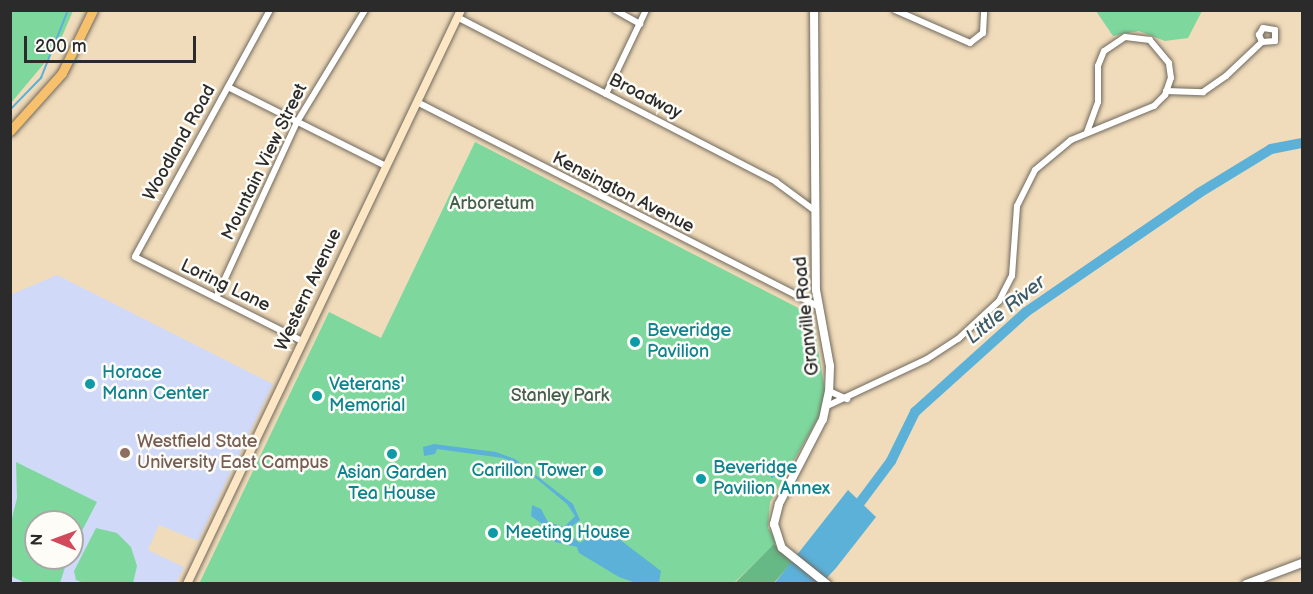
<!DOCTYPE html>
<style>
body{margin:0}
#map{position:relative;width:1313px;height:594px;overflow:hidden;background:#f0dbba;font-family:"Balsamiq Sans",sans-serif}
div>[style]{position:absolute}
.built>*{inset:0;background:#d1d9f9}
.green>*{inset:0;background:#7ed89e}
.forest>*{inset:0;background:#66b885}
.water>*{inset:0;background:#5cb1d8}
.stream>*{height:1.5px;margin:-0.75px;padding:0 0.75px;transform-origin:0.75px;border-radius:0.75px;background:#5cb1d8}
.river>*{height:10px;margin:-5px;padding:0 5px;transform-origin:5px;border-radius:5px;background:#5cb1d8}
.roads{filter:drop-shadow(0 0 2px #70695d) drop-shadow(0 0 2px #70695d)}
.minor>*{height:6px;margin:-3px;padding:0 3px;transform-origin:3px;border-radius:3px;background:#fff}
.tertiary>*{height:8px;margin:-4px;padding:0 4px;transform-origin:4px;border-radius:4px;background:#fff}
.secondary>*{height:8px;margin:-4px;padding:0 4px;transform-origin:4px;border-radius:4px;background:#fce6c4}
.primary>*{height:9px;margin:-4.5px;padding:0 4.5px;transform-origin:4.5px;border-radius:4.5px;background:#f7c06c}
.dots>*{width:16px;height:16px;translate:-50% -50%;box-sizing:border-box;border:3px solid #fdfcf7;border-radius:50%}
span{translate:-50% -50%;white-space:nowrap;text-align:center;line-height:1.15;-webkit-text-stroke:5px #fdfcf7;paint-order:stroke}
.street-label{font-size:18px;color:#2b2b2b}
.park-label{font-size:18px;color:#445f4e}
.culture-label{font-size:18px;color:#0d838f}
.left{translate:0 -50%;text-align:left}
.right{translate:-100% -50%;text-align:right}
.education-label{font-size:18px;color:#785e54}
.water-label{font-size:20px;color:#3c5a68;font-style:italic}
.frame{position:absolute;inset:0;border:12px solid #2b2b2b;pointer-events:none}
.north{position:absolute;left:24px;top:510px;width:60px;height:60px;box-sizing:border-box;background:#fdfcf7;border:2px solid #a9a8a5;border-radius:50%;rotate:271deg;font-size:16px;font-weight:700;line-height:24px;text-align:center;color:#2b2b2b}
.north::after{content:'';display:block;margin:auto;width:21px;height:27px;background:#d1495b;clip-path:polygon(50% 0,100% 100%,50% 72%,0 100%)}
.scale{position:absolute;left:24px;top:36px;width:172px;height:27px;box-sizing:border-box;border:3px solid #2b2b2b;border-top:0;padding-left:8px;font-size:18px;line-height:21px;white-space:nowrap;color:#2b2b2b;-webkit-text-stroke:4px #fdfcf7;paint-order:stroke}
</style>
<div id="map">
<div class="built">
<i style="clip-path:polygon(evenodd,57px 275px,273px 384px,198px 541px,159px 525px,148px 550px,184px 567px,176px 583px,11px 583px,10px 295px,57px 275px,36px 522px,72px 522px,72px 558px,36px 558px,36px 522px)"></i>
</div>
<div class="green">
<i style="clip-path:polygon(11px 10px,73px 11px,57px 48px,11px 103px)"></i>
<i style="clip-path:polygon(1202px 11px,1188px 38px,1165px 41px,1139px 31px,1113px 36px,1096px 11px)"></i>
<i style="clip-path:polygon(475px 142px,812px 315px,825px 390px,820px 415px,770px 502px,768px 528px,778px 541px,734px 583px,199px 584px,329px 312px,381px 338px)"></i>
<i style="clip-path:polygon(16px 462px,97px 502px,72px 550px,72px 522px,36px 522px,36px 558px,68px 558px,60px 583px,25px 583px,11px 576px,11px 522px,17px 498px)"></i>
<i style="clip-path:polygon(96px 528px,117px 533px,131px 547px,137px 566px,133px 583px,84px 583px,76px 580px,74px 571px)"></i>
</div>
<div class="forest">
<i style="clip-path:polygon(774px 544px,792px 562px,774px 583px,734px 584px)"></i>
</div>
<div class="water">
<i style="clip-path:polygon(434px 444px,496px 452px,515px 459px,573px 504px,580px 520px,567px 530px,576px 540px,580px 543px,591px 535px,619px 539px,661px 571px,659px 583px,636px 583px,619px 577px,579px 553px,577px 547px,555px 542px,545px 526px,531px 516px,532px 505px,541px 509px,548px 522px,564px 527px,575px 516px,567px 504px,520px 465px,503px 458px,437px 449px,435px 454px,424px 456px,423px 447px)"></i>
<i style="clip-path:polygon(848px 490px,876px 517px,836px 568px,822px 583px,774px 584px)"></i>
</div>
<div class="stream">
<i style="left:10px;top:110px;width:45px;rotate:-45.9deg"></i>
<i style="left:41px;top:78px;width:73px;rotate:-68.3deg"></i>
<i style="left:772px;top:477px;width:25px;rotate:-34deg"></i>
</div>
<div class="river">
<i style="left:853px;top:512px;width:64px;rotate:-53.3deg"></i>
<i style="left:891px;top:461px;width:55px;rotate:-63.9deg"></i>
<i style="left:915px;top:412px;width:149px;rotate:-42deg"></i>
<i style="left:1026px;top:312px;width:210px;rotate:-34.5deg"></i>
<i style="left:1199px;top:193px;width:84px;rotate:-31.4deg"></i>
<i style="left:1271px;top:149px;width:32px;rotate:-11deg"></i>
</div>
<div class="roads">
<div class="minor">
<i style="left:270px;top:10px;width:281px;rotate:118.7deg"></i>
<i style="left:135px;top:257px;width:187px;rotate:26.7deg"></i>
<i style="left:615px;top:10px;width:29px;rotate:29deg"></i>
<i style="left:895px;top:10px;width:82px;rotate:23.7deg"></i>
<i style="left:970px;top:43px;width:16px;rotate:-38deg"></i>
<i style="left:983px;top:33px;width:22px;rotate:-87deg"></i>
<i style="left:457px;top:17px;width:359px;rotate:27.3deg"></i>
<i style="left:776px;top:182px;width:47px;rotate:36.4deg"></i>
<i style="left:228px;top:87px;width:177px;rotate:26.6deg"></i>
<i style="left:1166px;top:91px;width:37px;rotate:2deg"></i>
<i style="left:1203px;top:92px;width:28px;rotate:-35deg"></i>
<i style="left:1226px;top:76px;width:50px;rotate:-43.4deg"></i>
<i style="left:1262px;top:42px;width:8px;rotate:-113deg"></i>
<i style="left:1259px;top:35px;width:8px;rotate:-60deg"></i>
<i style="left:1263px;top:28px;width:12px;rotate:9deg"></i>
<i style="left:1275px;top:30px;width:11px;rotate:90deg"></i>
<i style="left:1275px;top:41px;width:13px;rotate:176deg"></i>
<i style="left:606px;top:94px;width:93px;rotate:-64.5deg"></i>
<i style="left:417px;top:102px;width:450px;rotate:27deg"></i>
<i style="left:216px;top:298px;width:194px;rotate:-65.3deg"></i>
<i style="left:297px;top:122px;width:131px;rotate:-58.7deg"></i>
<i style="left:829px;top:391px;width:20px;rotate:24deg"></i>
<i style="left:827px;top:406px;width:110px;rotate:-25.2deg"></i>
<i style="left:927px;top:359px;width:37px;rotate:-33deg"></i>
<i style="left:958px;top:339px;width:56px;rotate:-42.8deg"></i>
<i style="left:999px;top:301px;width:28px;rotate:-63deg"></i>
<i style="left:1012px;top:276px;width:70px;rotate:-85.9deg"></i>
<i style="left:1017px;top:206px;width:40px;rotate:-63.4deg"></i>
<i style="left:1035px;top:170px;width:47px;rotate:-39.8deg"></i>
<i style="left:1071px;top:140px;width:90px;rotate:-22.3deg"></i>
<i style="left:1154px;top:106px;width:16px;rotate:-45deg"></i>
<i style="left:1165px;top:95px;width:18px;rotate:-71deg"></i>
<i style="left:1171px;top:78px;width:15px;rotate:-98deg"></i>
<i style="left:1169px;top:63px;width:30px;rotate:-130deg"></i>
<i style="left:1150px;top:40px;width:25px;rotate:-173deg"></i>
<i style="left:1125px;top:37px;width:25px;rotate:146deg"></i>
<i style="left:1104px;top:51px;width:16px;rotate:112deg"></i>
<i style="left:1098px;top:66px;width:36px;rotate:90deg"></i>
<i style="left:1098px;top:102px;width:32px;rotate:110deg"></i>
</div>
<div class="tertiary">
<i style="left:814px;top:10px;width:280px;rotate:89.6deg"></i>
<i style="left:816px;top:290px;width:77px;rotate:79.6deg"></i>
<i style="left:830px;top:366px;width:25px;rotate:92deg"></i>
<i style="left:829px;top:391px;width:29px;rotate:102deg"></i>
<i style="left:823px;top:419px;width:96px;rotate:117.4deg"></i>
<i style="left:779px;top:504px;width:21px;rotate:104deg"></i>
<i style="left:774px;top:524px;width:25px;rotate:72deg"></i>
<i style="left:782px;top:548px;width:58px;rotate:38.7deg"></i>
<i style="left:1246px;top:584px;width:60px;rotate:-20.6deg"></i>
</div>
<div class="secondary">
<i style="left:187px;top:584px;width:636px;rotate:-64.48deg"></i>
</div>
<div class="primary">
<i style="left:10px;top:131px;width:78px;rotate:-48.1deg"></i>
<i style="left:62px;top:73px;width:70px;rotate:-63.8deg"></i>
</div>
</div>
<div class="dots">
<i style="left:635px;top:342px;background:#0f9aa8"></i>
<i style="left:90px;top:384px;background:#0f9aa8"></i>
<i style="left:317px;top:396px;background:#0f9aa8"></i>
<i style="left:125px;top:453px;background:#8d6e63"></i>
<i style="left:392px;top:454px;background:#0f9aa8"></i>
<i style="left:598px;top:471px;background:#0f9aa8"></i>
<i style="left:701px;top:479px;background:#0f9aa8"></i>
<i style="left:493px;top:533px;background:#0f9aa8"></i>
</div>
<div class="street-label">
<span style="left:645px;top:97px;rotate:27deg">Broadway</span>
<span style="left:180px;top:143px;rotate:-61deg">Woodland Road</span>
<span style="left:265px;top:162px;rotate:-64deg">Mountain View Street</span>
<span style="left:623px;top:193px;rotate:27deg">Kensington Avenue</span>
<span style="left:225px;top:286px;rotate:26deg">Loring Lane</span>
<span style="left:309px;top:290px;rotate:-65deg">Western Avenue</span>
<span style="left:807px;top:316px;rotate:-96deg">Granville Road</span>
</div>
<div class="park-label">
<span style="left:492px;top:204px">Arboretum</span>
<span style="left:560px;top:396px">Stanley Park</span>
</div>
<div class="culture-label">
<span class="left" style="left:647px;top:342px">Beveridge<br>Pavilion</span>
<span class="left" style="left:102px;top:384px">Horace<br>Mann Center</span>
<span class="left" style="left:329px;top:396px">Veterans'<br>Memorial</span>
<span class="left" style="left:713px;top:479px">Beveridge<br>Pavilion Annex</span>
<span class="right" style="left:586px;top:471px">Carillon Tower</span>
<span style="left:392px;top:484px">Asian Garden<br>Tea House</span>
<span class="left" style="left:505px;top:533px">Meeting House</span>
</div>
<div class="education-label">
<span class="left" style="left:137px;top:453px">Westfield State<br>University East Campus</span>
</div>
<div class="water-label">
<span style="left:1006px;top:310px;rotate:-39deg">Little River</span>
</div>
<div class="frame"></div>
<div class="north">N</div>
<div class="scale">200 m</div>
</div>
